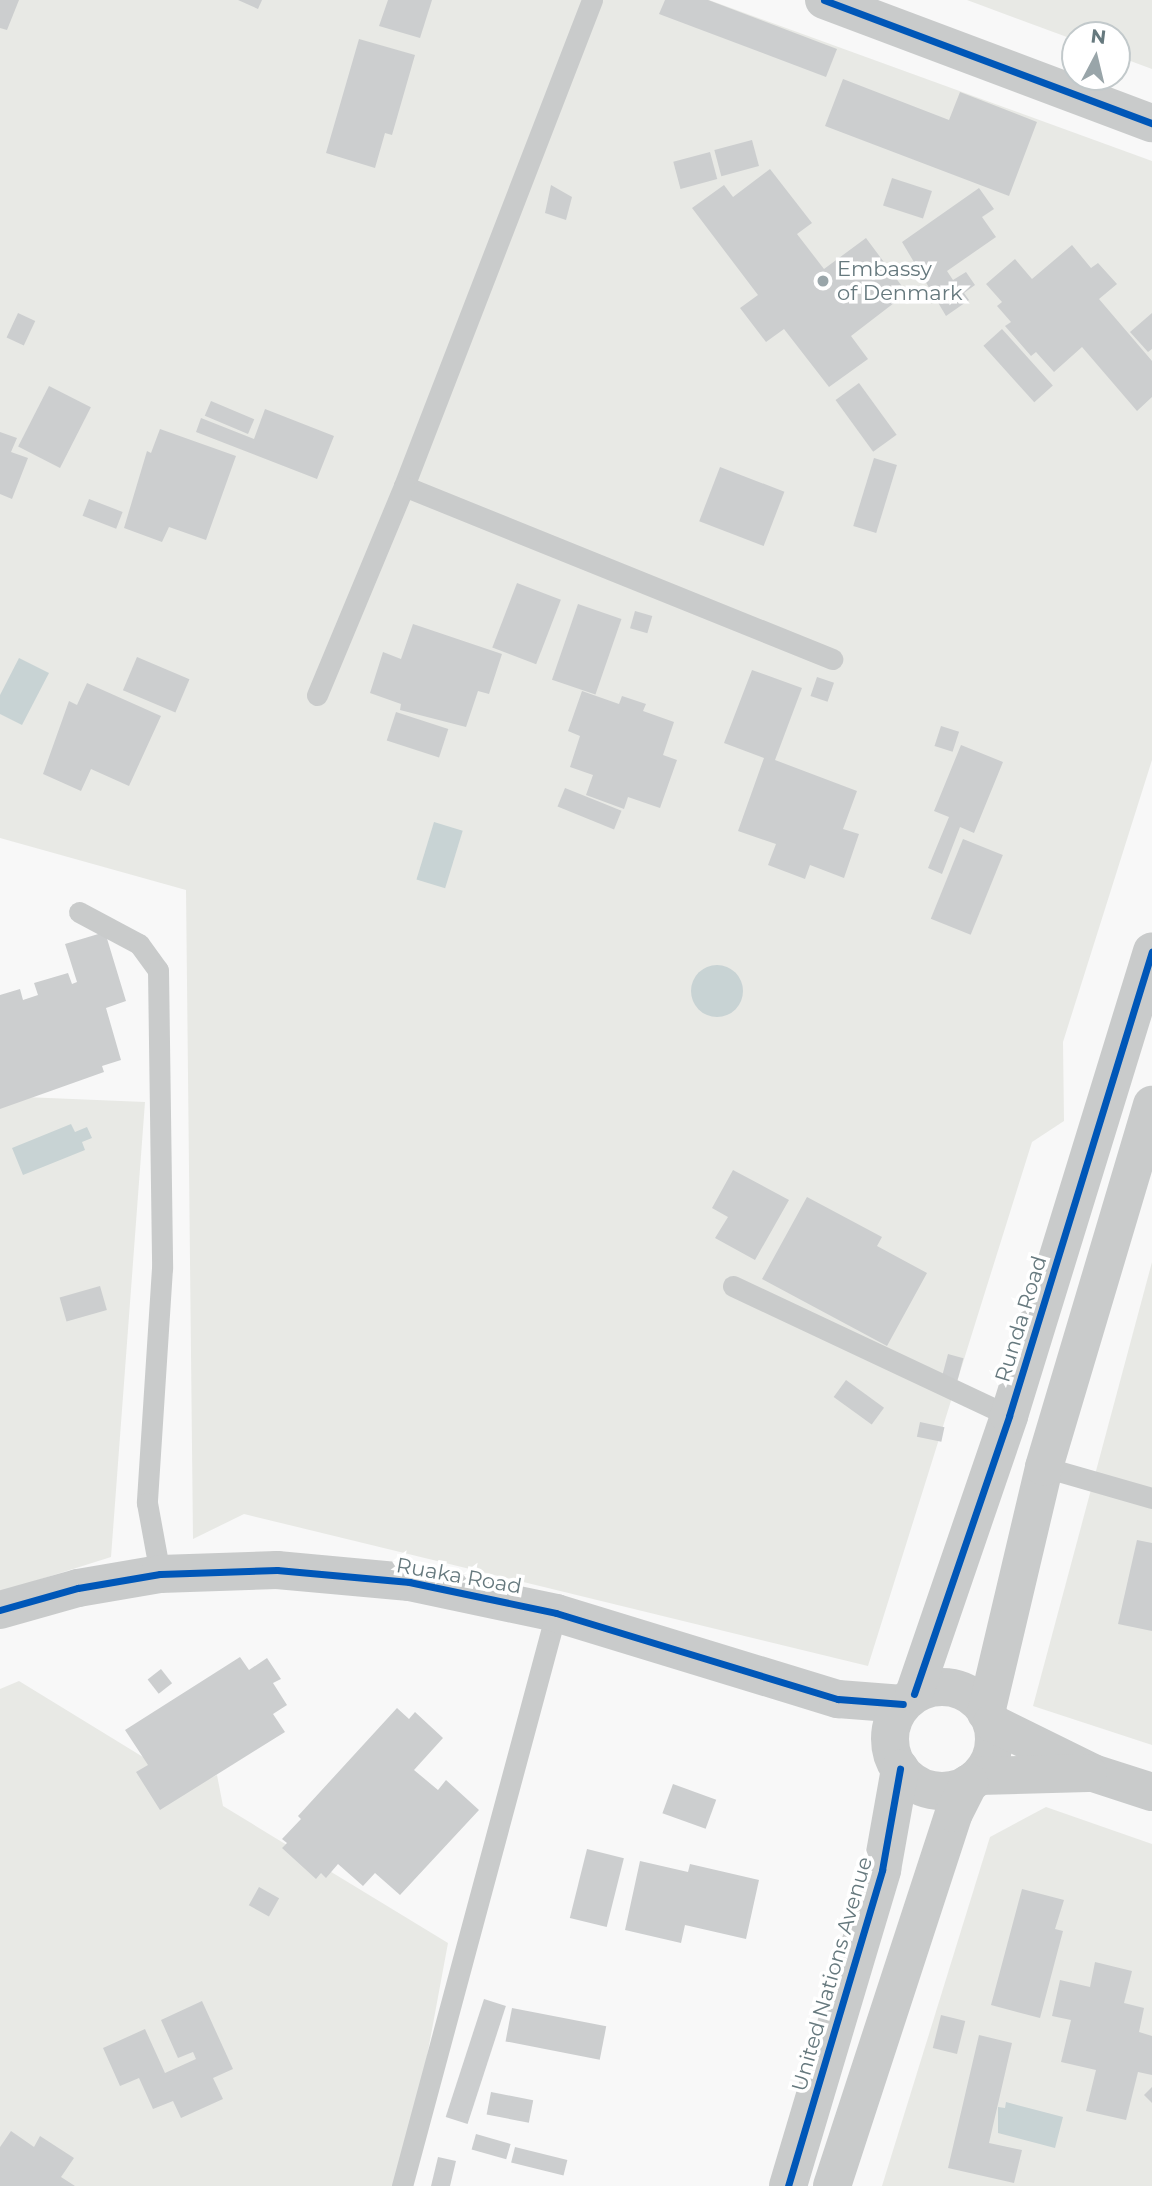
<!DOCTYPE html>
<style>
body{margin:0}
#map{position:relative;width:1152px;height:2186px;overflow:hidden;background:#f8f8f8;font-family:Montserrat,sans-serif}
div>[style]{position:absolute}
.green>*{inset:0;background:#e8e9e5}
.water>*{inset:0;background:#c8d3d4;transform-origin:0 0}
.round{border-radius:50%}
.building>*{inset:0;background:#cccecf;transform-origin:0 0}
.service>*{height:21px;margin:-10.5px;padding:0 10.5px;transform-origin:10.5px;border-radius:10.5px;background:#c9cbcb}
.minor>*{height:38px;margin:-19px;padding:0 19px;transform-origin:19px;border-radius:19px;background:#c9cbcb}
.tertiary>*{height:38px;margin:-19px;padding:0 19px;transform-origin:19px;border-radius:19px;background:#c9cbcb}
.tertiary>.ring{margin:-19px;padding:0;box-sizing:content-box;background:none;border:38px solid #c9cbcb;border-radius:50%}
.cycleway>*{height:7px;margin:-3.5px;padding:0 3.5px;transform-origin:3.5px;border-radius:3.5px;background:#0057b8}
.dots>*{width:19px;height:19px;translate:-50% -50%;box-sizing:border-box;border:4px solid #fff;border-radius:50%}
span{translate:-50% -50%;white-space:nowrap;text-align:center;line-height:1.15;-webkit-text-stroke:7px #fff;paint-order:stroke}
.poi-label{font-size:21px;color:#66797e}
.left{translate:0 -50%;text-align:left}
.street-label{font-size:21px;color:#66797e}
.north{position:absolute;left:1061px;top:21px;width:70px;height:70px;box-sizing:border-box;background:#fff;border:2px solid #c2c9cb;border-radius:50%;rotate:7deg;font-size:19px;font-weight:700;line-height:28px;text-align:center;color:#66797e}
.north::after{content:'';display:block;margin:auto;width:24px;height:32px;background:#99a5a9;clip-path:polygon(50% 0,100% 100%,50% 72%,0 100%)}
</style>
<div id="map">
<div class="green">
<i style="clip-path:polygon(0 0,709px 0,1152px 161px,1152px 760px,1063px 1042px,1064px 1121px,1032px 1142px,868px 1666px,244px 1514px,193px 1539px,186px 890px,0 838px)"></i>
<i style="clip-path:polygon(967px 0,1152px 0,1152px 69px,1117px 56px,1117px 35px,1075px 35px,1075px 40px)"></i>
<i style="clip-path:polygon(0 1096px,145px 1102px,111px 1557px,0 1592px)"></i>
<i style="clip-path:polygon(1152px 1262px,1152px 1745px,1033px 1706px)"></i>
<i style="clip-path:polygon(19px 1681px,192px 1787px,217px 1775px,223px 1806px,448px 1943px,403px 2186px,0 2186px,0 1689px)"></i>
<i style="clip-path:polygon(1046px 1807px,1152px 1844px,1152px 2186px,882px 2186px,990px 1837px)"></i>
</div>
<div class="water">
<i style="clip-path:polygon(19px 658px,49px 673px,22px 725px,0 714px,0 695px)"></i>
<i style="left:434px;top:822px;width:30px;height:60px;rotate:17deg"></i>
<i class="round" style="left:691px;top:965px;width:52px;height:52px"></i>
<i style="clip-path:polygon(71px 1124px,75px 1132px,87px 1127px,92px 1138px,82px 1142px,85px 1150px,23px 1175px,12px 1148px)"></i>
<i style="clip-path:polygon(1006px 2102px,1063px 2117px,1055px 2148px,998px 2133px,998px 2107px,1005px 2108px)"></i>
</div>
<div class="building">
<i style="clip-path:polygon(0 0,19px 0,7px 30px,0 28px)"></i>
<i style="clip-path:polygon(238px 0,262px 0,258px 9px)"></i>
<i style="clip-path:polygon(388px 0,432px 0,420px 38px,379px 26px)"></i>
<i style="clip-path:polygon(665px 0,708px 0,837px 49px,826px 77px,659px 14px)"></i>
<i style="clip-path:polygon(1087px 31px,1108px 33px,1108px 35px,1086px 35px)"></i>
<i style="clip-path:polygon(359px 39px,415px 55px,392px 135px,385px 133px,375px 168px,326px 153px)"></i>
<i style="clip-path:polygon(843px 79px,949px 120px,960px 92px,1037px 122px,1009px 196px,825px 126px)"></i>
<i style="left:752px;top:140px;width:27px;height:39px;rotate:75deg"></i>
<i style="left:710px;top:152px;width:28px;height:38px;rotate:75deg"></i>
<i style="clip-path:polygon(770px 169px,812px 223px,797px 234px,824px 269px,866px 238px,907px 293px,851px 336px,868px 359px,829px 387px,784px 329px,766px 342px,740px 308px,758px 295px,692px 208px,724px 185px,733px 197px)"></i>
<i style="left:892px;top:178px;width:42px;height:29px;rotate:18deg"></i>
<i style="clip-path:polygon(551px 185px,572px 197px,566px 220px,545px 213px)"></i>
<i style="clip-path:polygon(979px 188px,994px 209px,982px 217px,996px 237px,947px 271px,953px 280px,966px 272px,975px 285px,964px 293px,969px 300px,946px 316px,902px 242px)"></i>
<i style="clip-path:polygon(1072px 245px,1091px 268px,1098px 263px,1117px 284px,1099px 299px,1152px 361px,1152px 397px,1137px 411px,1082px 347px,1054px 372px,1036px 352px,1031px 356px,1005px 326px,1011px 322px,997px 306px,1002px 302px,986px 284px,1015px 259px,1032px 279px)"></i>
<i style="left:18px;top:313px;width:19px;height:27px;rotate:25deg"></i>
<i style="clip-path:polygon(1152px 313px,1152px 349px,1148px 352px,1130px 332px)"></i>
<i style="left:1002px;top:329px;width:76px;height:25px;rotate:48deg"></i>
<i style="left:859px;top:383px;width:64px;height:29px;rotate:54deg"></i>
<i style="left:49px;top:386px;width:47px;height:68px;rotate:27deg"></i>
<i style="left:211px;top:401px;width:47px;height:16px;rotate:23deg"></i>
<i style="clip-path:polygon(265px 409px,334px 436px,317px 479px,196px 432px,201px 418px,254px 439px)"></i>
<i style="clip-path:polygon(160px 429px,236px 456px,206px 540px,169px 527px,162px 542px,124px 528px,147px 451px,151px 453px)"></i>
<i style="clip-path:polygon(0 432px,17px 438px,11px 452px,28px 458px,12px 499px,0 494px)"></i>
<i style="left:874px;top:458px;width:24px;height:71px;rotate:17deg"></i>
<i style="left:720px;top:467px;width:69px;height:58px;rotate:21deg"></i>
<i style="left:89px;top:499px;width:36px;height:18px;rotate:21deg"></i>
<i style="left:517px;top:583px;width:47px;height:69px;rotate:21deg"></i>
<i style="left:578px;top:604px;width:46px;height:80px;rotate:19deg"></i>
<i style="left:635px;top:611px;width:18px;height:18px;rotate:16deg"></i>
<i style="clip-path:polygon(413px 624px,502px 654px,489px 694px,478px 691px,466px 727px,400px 710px,401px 704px,370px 693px,383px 652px,401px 659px)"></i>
<i style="left:137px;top:657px;width:57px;height:36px;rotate:23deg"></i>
<i style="clip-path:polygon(752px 670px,802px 688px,775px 760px,857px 791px,843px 829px,859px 834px,844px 878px,810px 865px,805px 879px,768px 865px,776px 844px,738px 831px,764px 758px,724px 743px)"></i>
<i style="left:817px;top:677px;width:18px;height:20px;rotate:19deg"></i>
<i style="clip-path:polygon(87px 683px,161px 716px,129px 786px,91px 769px,81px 791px,43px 774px,69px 701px,77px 705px)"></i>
<i style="clip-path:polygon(582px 691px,619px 704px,622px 696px,646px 704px,643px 711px,674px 722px,663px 755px,677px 760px,660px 808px,628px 797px,624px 809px,586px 795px,593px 775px,570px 767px,580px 736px,568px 731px)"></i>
<i style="left:396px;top:712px;width:55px;height:30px;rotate:18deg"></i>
<i style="left:941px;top:726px;width:19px;height:21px;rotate:18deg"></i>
<i style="clip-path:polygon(961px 745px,1003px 762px,974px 833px,960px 827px,942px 874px,928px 868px,949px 817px,934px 811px)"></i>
<i style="left:565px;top:788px;width:61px;height:20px;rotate:22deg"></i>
<i style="left:963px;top:839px;width:43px;height:86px;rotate:22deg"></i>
<i style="clip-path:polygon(105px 932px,126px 1001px,106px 1008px,121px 1060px,102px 1066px,104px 1072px,0 1109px,0 995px,20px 989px,23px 1000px,38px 995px,34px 983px,68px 973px,72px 984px,77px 982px,65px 944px)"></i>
<i style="clip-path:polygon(733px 1170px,789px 1200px,755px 1260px,715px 1238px,728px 1217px,712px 1208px)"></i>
<i style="clip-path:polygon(807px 1197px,882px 1237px,877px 1246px,927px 1273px,887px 1346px,762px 1279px)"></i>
<i style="left:100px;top:1286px;width:25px;height:42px;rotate:74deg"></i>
<i style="left:948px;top:1354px;width:16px;height:23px;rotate:15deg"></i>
<i style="left:846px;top:1380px;width:47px;height:21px;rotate:36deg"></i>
<i style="left:920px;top:1422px;width:25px;height:15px;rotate:12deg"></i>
<i style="clip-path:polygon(1137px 1540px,1152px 1543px,1152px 1631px,1118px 1624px)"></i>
<i style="clip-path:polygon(240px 1657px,249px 1670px,267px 1658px,281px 1679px,273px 1683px,287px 1705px,273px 1714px,285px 1732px,160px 1810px,136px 1772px,148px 1765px,125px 1730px)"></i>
<i style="left:161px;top:1669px;width:18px;height:17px;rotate:52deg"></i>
<i style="clip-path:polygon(397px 1708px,409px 1719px,415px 1712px,443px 1738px,414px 1770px,438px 1790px,446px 1780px,479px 1810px,400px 1895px,375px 1873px,363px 1886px,338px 1864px,326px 1878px,321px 1873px,316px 1879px,282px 1848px,287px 1843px,282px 1839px,301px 1819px,298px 1816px)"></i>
<i style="left:673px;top:1784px;width:46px;height:31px;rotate:20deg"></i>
<i style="left:587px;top:1849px;width:38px;height:71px;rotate:14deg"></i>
<i style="clip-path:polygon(640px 1861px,688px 1872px,690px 1864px,759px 1880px,746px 1939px,685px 1925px,681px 1943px,625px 1930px)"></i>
<i style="left:259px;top:1887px;width:23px;height:21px;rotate:29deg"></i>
<i style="clip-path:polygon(1022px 1889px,1064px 1900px,1055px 1929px,1063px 1931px,1040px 2018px,991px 2005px)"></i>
<i style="clip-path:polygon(1095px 1962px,1132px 1971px,1124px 2003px,1144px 2008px,1139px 2032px,1152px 2036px,1152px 2075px,1138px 2072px,1126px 2120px,1086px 2111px,1096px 2070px,1061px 2062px,1071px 2020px,1052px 2016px,1060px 1980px,1090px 1987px)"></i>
<i style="left:484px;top:1999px;width:23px;height:124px;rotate:18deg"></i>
<i style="clip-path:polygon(202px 2001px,233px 2069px,213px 2078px,223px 2099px,181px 2118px,173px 2101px,153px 2109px,139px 2078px,120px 2086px,103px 2048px,145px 2029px,165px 2073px,196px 2059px,193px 2052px,178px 2058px,161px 2020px)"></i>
<i style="left:512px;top:2008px;width:96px;height:34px;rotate:11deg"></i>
<i style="left:941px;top:2015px;width:25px;height:34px;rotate:14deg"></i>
<i style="clip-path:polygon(979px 2035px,1012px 2043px,989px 2143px,1022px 2150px,1014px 2183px,948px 2168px)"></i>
<i style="clip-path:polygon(1152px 2087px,1152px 2103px,1144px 2095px)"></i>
<i style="left:491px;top:2092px;width:43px;height:23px;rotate:11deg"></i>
<i style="clip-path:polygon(11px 2131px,34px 2147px,40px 2136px,74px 2158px,61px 2177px,75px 2186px,0 2186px,0 2147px)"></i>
<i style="left:476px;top:2134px;width:36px;height:16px;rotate:16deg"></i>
<i style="left:515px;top:2147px;width:54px;height:16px;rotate:14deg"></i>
<i style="clip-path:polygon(438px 2157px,456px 2161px,450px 2186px,431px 2186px)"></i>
</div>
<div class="service">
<i style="left:592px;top:0;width:521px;rotate:111.15deg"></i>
<i style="left:404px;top:486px;width:462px;rotate:22deg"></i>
<i style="left:317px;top:695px;width:226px;rotate:-67.4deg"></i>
<i style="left:79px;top:912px;width:68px;rotate:28.1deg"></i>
<i style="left:139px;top:944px;width:32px;rotate:54deg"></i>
<i style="left:158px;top:970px;width:298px;rotate:89.2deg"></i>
<i style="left:162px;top:1268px;width:235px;rotate:93.7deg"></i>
<i style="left:147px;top:1503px;width:72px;rotate:79.6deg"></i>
<i style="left:733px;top:1286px;width:305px;rotate:25.2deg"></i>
<i style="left:1044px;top:1467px;width:112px;rotate:16deg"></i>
<i style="left:402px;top:2186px;width:593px;rotate:-74.96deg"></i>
</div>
<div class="minor">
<i style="left:824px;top:0;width:350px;rotate:20.6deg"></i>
</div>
<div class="tertiary">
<i style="left:0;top:1610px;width:81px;rotate:-15.8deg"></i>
<i style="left:78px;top:1588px;width:83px;rotate:-9.7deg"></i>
<i style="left:160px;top:1574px;width:117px;rotate:-2deg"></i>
<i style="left:277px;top:1570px;width:133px;rotate:5.2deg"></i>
<i style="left:409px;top:1582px;width:150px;rotate:11.9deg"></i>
<i style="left:556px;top:1613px;width:295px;rotate:17deg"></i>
<i style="left:838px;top:1699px;width:65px;rotate:4.4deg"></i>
<i class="ring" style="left:890px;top:1687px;width:66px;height:66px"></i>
<i style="left:914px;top:1694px;width:294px;rotate:-71.1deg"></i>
<i style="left:1009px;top:1416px;width:486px;rotate:-72.9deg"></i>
<i style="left:986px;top:1713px;width:253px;rotate:-76.7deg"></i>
<i style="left:1044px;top:1467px;width:378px;rotate:-73.4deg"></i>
<i style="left:992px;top:1723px;width:113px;rotate:26.3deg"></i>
<i style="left:1093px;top:1773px;width:62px;rotate:17.9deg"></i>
<i style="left:979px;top:1776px;width:109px;rotate:-1.6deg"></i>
<i style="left:788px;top:2186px;width:330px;rotate:-73.4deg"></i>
<i style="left:882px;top:1870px;width:103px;rotate:-79.9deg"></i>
<i style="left:832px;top:2186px;width:392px;rotate:-71.9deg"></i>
<i style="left:954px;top:1813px;width:34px;rotate:-63deg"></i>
</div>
<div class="cycleway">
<i style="left:824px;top:0;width:350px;rotate:20.6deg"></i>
<i style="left:0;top:1610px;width:81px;rotate:-15.8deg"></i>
<i style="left:78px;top:1588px;width:83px;rotate:-9.7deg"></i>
<i style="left:160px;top:1574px;width:117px;rotate:-2deg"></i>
<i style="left:277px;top:1570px;width:133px;rotate:5.2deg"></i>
<i style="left:409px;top:1582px;width:150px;rotate:11.9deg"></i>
<i style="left:556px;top:1613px;width:295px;rotate:17deg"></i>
<i style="left:838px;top:1699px;width:65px;rotate:4.4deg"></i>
<i style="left:914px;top:1694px;width:294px;rotate:-71.1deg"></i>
<i style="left:1009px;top:1416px;width:486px;rotate:-72.9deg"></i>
<i style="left:788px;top:2186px;width:330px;rotate:-73.4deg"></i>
<i style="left:882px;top:1870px;width:103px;rotate:-79.9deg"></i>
</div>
<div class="dots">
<i style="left:823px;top:281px;background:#99a5a9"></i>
</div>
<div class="poi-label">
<span class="left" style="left:837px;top:281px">Embassy<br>of Denmark</span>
</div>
<div class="street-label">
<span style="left:1021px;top:1319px;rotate:-73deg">Runda Road</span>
<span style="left:459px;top:1576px;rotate:10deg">Ruaka Road</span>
<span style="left:832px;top:1974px;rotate:-74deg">United Nations Avenue</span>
</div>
<div class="north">N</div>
</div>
